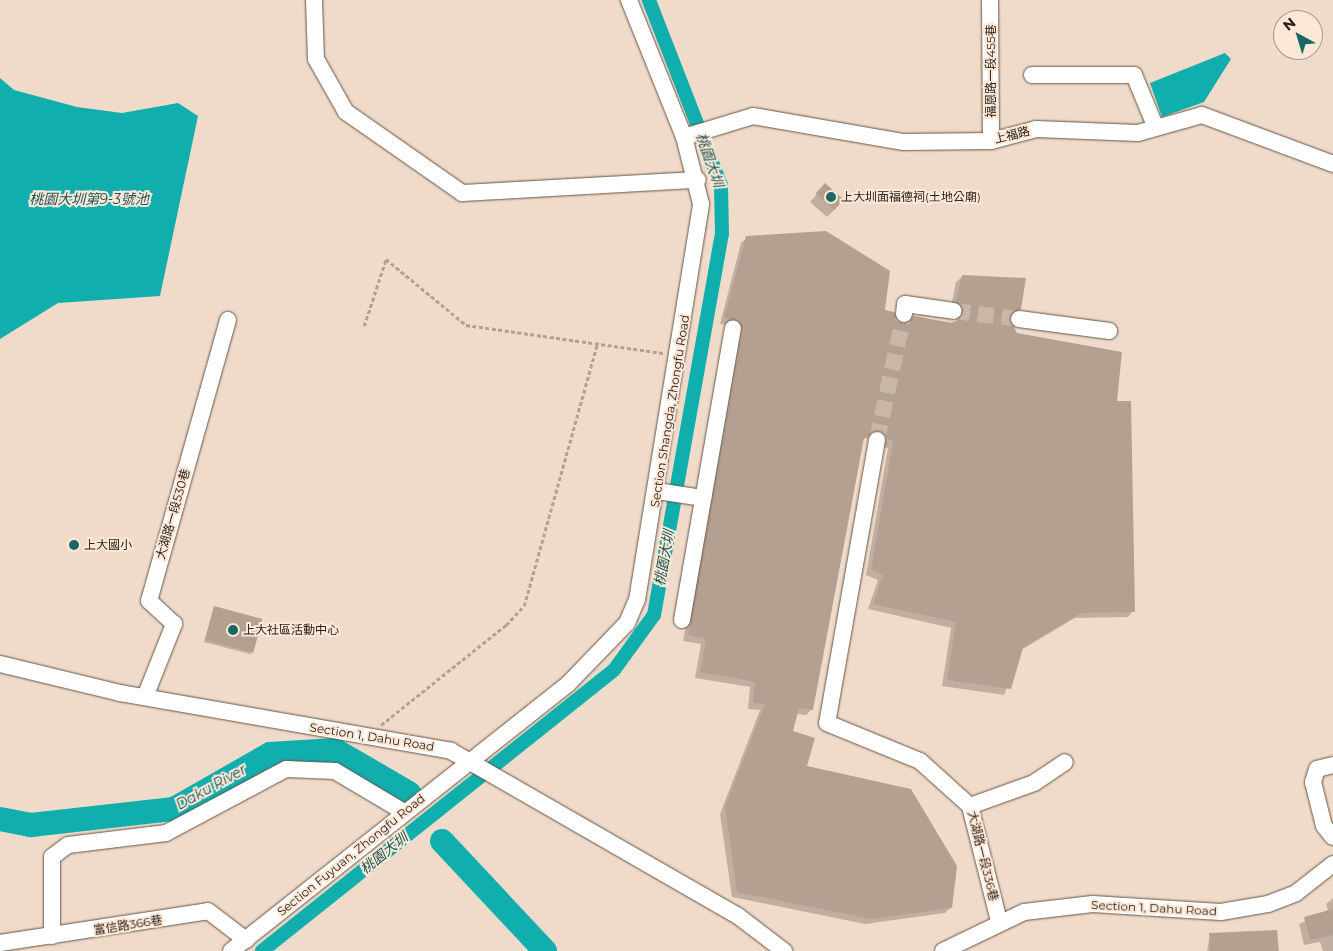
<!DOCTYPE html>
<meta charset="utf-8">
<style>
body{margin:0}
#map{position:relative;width:1333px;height:951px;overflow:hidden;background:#f0dbca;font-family:Montserrat,"Noto Sans TC",sans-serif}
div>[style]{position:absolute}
.water>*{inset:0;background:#10afae}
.shadow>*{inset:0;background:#0003}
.canal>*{height:14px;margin:-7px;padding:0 7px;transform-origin:7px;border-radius:7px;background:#10afae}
.river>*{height:24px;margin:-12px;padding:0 12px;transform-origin:12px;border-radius:12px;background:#10afae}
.building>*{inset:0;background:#b4a090;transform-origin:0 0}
.minor-tunnel>*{height:16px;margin-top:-8px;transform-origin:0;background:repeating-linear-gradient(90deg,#c8b6a7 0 16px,transparent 0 24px)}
.path>*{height:2.5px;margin-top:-1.25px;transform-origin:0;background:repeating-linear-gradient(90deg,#b1a193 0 4px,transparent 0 6.5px)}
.roads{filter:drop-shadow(0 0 1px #655446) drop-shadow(0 0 1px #655446)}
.minor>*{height:16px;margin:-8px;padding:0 8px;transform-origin:8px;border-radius:8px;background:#fff}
.dots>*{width:14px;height:14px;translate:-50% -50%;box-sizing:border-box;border:2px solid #fde8d7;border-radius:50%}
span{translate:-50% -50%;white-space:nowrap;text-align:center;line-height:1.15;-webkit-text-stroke:4px #fde8d7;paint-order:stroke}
.street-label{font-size:12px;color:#29211b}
.poi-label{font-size:12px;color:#29211b}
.left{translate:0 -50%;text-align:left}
.water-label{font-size:14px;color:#185251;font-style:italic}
.north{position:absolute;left:1273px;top:10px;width:50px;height:50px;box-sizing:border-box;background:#fde8d7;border:1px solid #a8988c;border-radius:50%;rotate:321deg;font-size:14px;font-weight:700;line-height:20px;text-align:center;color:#29211b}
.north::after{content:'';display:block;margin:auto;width:18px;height:22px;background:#1a6766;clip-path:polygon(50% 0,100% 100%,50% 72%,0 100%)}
</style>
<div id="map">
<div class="water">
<i style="clip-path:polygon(1225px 53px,1231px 59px,1204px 102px,1162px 117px,1150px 83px)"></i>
<i style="clip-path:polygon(0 78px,14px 90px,77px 107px,122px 113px,178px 103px,198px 116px,160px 296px,58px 303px,0 339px)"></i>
</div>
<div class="shadow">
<i style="clip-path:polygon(825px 185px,835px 209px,827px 217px,810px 202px)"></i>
<i style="clip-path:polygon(747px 238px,902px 326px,957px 322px,958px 314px,951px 307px,956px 282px,962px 277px,1014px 315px,1008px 318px,1016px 334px,1115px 402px,1133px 611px,1128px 617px,1075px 618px,1021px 650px,1004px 695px,942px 686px,951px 628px,868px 609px,878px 580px,866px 575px,888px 448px,881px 447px,877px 437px,863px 439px,812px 709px,806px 715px,796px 714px,792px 732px,805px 767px,951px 907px,945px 913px,865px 924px,732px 897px,720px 814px,760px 710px,748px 709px,750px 687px,695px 678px,701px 644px,683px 641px,738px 336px,733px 325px,720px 324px,741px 243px)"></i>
<i style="clip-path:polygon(214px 608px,252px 653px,250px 654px,204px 642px)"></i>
<i style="clip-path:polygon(1333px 898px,1333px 951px,1323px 951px,1320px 942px,1304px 945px,1299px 924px,1328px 910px,1326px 904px)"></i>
<i style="clip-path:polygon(1210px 935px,1278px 951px,1207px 951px)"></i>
</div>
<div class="canal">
<i style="left:262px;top:951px;width:450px;rotate:-38.6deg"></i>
<i style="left:614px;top:670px;width:68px;rotate:-54deg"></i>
<i style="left:654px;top:615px;width:387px;rotate:-79.9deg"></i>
<i style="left:722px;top:234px;width:49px;rotate:-91.2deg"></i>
<i style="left:721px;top:185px;width:199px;rotate:-111.3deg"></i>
</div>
<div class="river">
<i style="left:0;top:819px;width:32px;rotate:11deg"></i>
<i style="left:31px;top:825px;width:144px;rotate:-6.4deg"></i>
<i style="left:174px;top:809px;width:111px;rotate:-29.8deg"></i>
<i style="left:270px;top:754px;width:65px;rotate:-3.5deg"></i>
<i style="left:335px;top:750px;width:86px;rotate:30.2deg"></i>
<i style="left:442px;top:841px;width:151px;rotate:46.9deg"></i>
</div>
<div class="building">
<i style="left:825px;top:183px;width:25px;height:14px;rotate:42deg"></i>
<i style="clip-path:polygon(826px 231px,890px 271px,885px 310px,894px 312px,903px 324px,914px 316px,952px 323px,962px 318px,963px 308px,956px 301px,962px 275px,1026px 278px,1021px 309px,1009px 317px,1017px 333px,1122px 352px,1117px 401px,1131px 401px,1135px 612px,1081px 613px,1023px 648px,1011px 689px,947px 680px,956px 622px,873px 604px,883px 575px,871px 569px,893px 442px,878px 430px,864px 438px,813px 710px,799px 708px,793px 731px,815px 738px,807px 766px,911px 789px,957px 866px,952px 908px,871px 919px,737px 892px,725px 807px,765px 704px,753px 703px,755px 682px,700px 672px,706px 639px,688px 635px,743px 330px,739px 320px,724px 318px,746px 236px)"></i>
<i style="left:214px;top:606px;width:50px;height:35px;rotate:15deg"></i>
<i style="clip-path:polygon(1333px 909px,1333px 935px,1310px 940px,1304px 917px)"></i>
<i style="clip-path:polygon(1277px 930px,1279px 951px,1210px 951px,1209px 933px)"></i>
</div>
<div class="minor-tunnel">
<i style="left:954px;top:311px;width:65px;rotate:7deg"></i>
<i style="left:877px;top:440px;width:129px;rotate:-77.9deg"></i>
</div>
<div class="path">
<i style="left:364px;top:326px;width:71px;rotate:-71.8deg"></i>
<i style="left:386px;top:259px;width:104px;rotate:39.5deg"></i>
<i style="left:466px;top:325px;width:199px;rotate:8.1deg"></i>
<i style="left:381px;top:725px;width:160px;rotate:-38.7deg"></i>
<i style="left:506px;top:625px;width:26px;rotate:-47deg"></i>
<i style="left:524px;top:606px;width:272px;rotate:-74.4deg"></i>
</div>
<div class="roads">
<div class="minor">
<i style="left:314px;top:0;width:59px;rotate:88.1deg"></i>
<i style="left:316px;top:59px;width:61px;rotate:60.5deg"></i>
<i style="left:346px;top:112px;width:141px;rotate:34.9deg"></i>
<i style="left:462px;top:193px;width:236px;rotate:-3.2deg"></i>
<i style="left:990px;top:0;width:141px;rotate:89.6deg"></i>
<i style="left:1032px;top:75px;width:102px"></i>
<i style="left:1134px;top:75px;width:57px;rotate:67.5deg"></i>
<i style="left:684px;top:137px;width:72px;rotate:-16.9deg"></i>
<i style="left:753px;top:116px;width:153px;rotate:9.8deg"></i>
<i style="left:904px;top:142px;width:87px;rotate:-0.7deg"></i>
<i style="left:991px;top:141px;width:47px;rotate:-14.9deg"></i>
<i style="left:1036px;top:129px;width:102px;rotate:2.2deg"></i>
<i style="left:1138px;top:133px;width:66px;rotate:-15.7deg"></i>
<i style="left:1202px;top:115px;width:140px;rotate:20.5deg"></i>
<i style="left:904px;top:314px;width:10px;rotate:-84deg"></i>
<i style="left:905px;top:304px;width:49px;rotate:8.1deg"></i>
<i style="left:1019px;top:319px;width:91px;rotate:7.6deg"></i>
<i style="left:877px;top:440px;width:287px;rotate:100deg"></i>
<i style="left:827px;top:723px;width:100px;rotate:22.2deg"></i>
<i style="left:920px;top:761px;width:67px;rotate:42deg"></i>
<i style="left:657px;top:491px;width:47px;rotate:8.7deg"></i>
<i style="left:682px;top:620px;width:296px;rotate:-80.1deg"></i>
<i style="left:0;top:664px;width:123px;rotate:13.6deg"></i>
<i style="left:120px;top:693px;width:336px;rotate:9.9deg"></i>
<i style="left:451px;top:751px;width:331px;rotate:29.9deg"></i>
<i style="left:738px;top:916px;width:58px;rotate:37.3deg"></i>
<i style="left:145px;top:697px;width:79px;rotate:-68.3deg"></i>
<i style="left:174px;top:624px;width:34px;rotate:-137deg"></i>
<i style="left:149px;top:601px;width:292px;rotate:-74.3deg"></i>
<i style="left:1333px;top:765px;width:16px;rotate:166deg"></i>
<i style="left:1317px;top:769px;width:14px;rotate:107deg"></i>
<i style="left:1313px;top:782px;width:45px;rotate:76deg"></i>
<i style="left:1324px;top:826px;width:14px;rotate:51deg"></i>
<i style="left:999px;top:921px;width:119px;rotate:-104.2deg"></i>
<i style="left:970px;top:806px;width:68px;rotate:-19.8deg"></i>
<i style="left:1034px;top:783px;width:37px;rotate:-34deg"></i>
<i style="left:52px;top:936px;width:79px;rotate:-90deg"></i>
<i style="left:52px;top:857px;width:20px;rotate:-37deg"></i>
<i style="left:68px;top:845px;width:99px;rotate:-7deg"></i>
<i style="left:166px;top:833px;width:136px;rotate:-28.1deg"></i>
<i style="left:286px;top:769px;width:49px;rotate:2.3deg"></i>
<i style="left:335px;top:771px;width:80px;rotate:30.7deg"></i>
<i style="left:0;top:943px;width:210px;rotate:-8.7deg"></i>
<i style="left:208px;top:911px;width:48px;rotate:37.3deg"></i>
<i style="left:231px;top:951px;width:430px;rotate:-38.4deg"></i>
<i style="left:568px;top:684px;width:85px;rotate:-46deg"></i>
<i style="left:627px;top:623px;width:25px;rotate:-67deg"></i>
<i style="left:637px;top:600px;width:401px;rotate:-80.8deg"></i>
<i style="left:701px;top:204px;width:69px;rotate:-104.2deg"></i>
<i style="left:684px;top:137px;width:148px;rotate:-111.9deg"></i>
<i style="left:943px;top:951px;width:90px;rotate:-25.7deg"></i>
<i style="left:1024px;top:912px;width:69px;rotate:-6.6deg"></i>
<i style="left:1093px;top:904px;width:128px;rotate:3.6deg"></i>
<i style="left:1221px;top:912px;width:48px;rotate:-9.7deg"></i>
<i style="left:1268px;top:904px;width:30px;rotate:-21deg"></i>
<i style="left:1296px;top:893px;width:47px;rotate:-38.1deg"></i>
</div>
</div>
<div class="dots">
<i style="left:831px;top:197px;background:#1a6766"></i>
<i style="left:74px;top:545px;background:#1a6766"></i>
<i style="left:233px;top:630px;background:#1a6766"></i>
</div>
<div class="street-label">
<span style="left:991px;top:71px;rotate:-90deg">福恩路一段455巷</span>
<span style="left:1012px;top:135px;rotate:-14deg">上福路</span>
<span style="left:670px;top:411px;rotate:-81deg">Section Shangda, Zhongfu Road</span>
<span style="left:173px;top:514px;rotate:-74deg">大湖路一段530巷</span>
<span style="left:372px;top:737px;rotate:9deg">Section 1, Dahu Road</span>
<span style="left:351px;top:855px;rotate:-39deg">Section Fuyuan, Zhongfu Road</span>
<span style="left:983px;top:856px;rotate:76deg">大湖路一段336巷</span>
<span style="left:1154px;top:908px;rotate:3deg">Section 1, Dahu Road</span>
<span style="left:128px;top:925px;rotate:-9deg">富信路366巷</span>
</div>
<div class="poi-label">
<span class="left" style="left:841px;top:197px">上大圳面福德祠(土地公廟)</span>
<span class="left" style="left:84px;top:545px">上大國小</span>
<span class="left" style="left:243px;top:630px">上大社區活動中心</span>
</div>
<div class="water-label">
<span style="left:710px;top:160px;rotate:71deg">桃園大圳</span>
<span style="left:89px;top:199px">桃園大圳第9-3號池</span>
<span style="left:664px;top:558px;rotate:-80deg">桃園大圳</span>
<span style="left:211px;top:787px;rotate:-29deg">Daku River</span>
<span style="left:384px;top:853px;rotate:-39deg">桃園大圳</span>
</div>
<div class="north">N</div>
</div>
